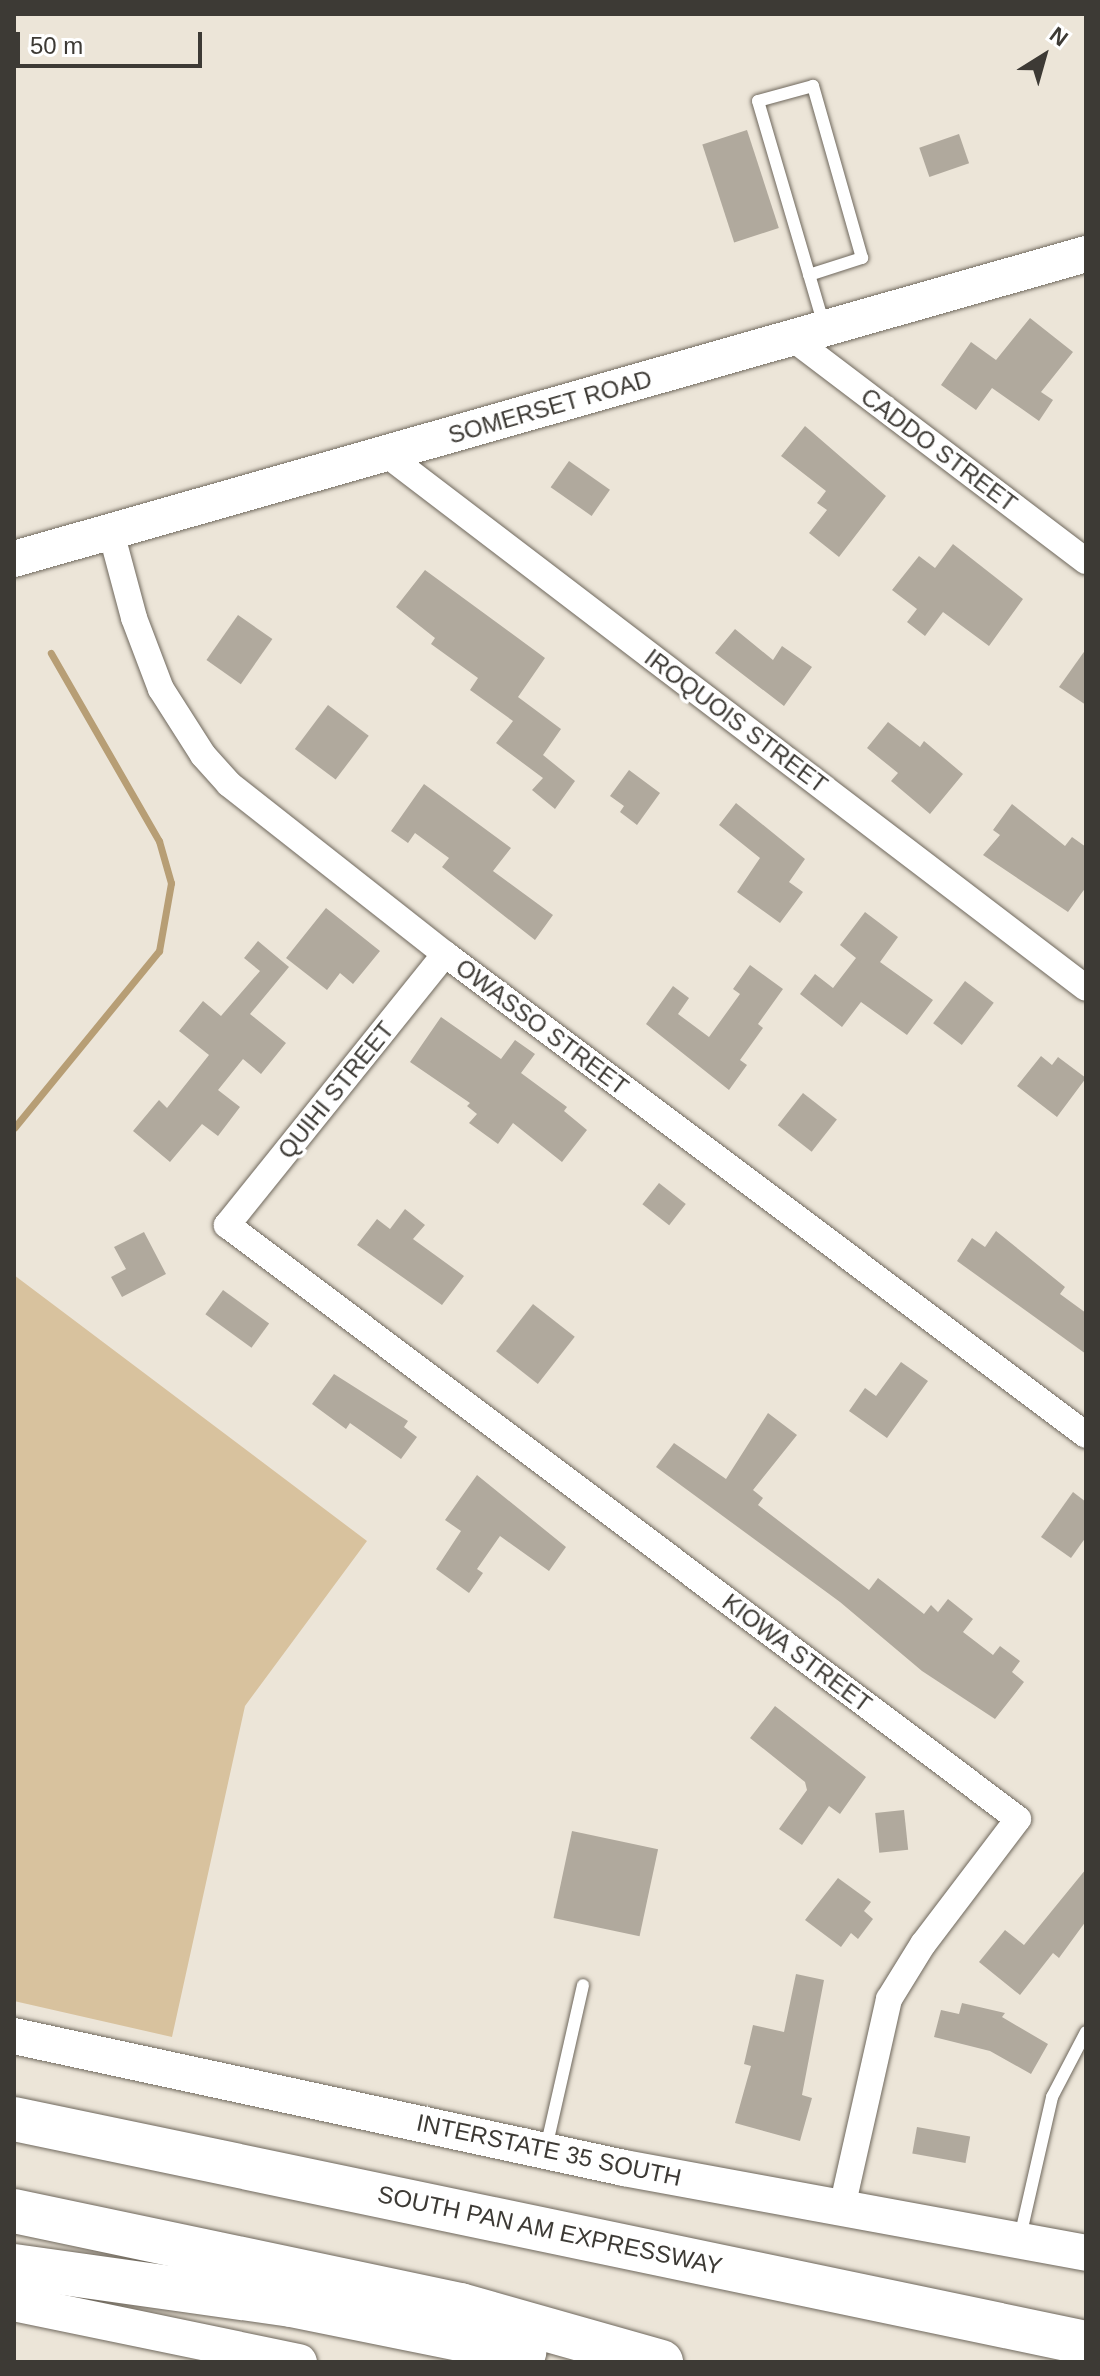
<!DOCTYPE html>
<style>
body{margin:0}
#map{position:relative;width:1100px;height:2376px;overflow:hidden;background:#ece5d8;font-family:Arial,sans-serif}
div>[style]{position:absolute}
.green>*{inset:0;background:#d8c29e}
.stream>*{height:7px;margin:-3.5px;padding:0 3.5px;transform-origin:3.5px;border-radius:3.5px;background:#b79e75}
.building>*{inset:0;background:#b0a99d;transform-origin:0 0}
.roads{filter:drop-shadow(0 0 2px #6f685d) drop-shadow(0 0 2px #6f685d)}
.service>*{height:12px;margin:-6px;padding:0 6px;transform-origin:6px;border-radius:6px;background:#fff}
.minor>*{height:26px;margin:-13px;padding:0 13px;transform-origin:13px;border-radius:13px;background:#fff}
.secondary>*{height:36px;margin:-18px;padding:0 18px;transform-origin:18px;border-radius:18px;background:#fff}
.motorway>*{height:44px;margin:-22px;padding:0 22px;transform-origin:22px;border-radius:22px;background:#fff}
span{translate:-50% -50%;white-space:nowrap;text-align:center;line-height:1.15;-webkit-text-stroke:7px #fff;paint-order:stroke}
.street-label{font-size:24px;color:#3d3a35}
.frame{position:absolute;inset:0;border:16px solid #3d3a35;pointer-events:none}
.north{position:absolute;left:1004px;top:16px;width:80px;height:80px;-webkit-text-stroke:6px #fff;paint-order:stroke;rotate:37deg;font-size:22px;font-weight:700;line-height:32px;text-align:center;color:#3d3a35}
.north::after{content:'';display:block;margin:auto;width:28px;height:36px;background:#3d3a35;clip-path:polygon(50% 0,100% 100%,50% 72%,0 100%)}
.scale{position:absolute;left:16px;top:32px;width:186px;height:36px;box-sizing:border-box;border:4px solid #3d3a35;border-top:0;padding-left:10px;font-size:24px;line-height:28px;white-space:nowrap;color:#3d3a35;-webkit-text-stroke:6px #fff;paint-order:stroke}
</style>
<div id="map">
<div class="green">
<i style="clip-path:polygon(14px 1275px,367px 1541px,245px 1706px,172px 2037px,14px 2001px)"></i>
</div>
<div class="stream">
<i style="left:14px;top:1128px;width:229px;rotate:-50.7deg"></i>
<i style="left:159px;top:951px;width:69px;rotate:-80deg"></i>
<i style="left:171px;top:883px;width:44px;rotate:-105.9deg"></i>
<i style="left:159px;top:841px;width:217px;rotate:-119.9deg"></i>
</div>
<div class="building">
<i style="left:747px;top:130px;width:103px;height:47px;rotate:72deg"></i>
<i style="left:959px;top:134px;width:31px;height:42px;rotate:71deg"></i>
<i style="clip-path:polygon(1030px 318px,1073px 352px,1041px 392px,1053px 400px,1039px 421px,992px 388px,976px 410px,941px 385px,971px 342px,996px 360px)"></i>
<i style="clip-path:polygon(805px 426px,886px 496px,839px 557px,809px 533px,827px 510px,817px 503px,826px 491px,781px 456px)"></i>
<i style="left:569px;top:461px;width:50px;height:32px;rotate:35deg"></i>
<i style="clip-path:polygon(953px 544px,1023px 599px,989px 646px,943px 612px,925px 636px,907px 622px,917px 609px,892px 590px,919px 556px,935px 568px)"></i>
<i style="clip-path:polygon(425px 570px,545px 658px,518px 697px,561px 729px,543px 755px,575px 781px,555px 809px,532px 790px,543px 778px,496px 743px,513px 721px,470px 690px,478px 678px,431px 644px,435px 638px,396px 607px)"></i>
<i style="left:238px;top:615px;width:42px;height:55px;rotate:35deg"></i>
<i style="clip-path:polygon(735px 629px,773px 660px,782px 646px,812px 667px,784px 706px,715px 653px)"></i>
<i style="clip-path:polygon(1086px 649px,1086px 705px,1059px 687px)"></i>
<i style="left:328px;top:705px;width:51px;height:55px;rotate:37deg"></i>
<i style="clip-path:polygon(888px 722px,920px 747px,924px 741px,963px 774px,930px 814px,891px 781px,898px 773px,867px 748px)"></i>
<i style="clip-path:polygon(629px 770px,660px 793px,637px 825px,620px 812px,624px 806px,610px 796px)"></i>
<i style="clip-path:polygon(424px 784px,511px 848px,493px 871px,553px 915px,535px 940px,442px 867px,449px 858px,415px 833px,408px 843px,391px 831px)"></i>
<i style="clip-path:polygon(736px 803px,805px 859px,789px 882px,803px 892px,780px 923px,737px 892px,760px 858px,719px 825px)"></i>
<i style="clip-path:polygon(1012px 804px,1065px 846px,1072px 837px,1086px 847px,1086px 887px,1068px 912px,983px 855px,1000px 835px,993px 830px)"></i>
<i style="clip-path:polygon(326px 908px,380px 951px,353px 984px,340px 973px,327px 990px,286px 958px)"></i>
<i style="clip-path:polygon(865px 912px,898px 937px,880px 962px,933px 1000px,907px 1035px,861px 1002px,842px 1027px,800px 994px,815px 974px,833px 988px,856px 958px,840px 945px)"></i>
<i style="clip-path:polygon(258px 941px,289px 967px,250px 1014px,286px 1043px,261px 1074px,243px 1059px,218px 1090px,240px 1107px,218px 1136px,202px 1124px,170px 1162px,133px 1131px,159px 1100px,167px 1108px,209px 1055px,179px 1031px,203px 1001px,221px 1016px,260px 971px,244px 958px)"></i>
<i style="clip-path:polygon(750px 965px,783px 989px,758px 1024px,763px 1028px,740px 1060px,747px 1065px,729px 1090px,646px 1024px,673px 986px,689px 998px,678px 1014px,709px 1037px,740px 994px,733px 989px)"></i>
<i style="left:965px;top:981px;width:36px;height:53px;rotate:37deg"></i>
<i style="clip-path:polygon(441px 1017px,501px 1059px,515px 1040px,535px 1054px,521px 1073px,567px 1107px,564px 1111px,587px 1130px,562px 1162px,513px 1123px,498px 1144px,469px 1123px,477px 1114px,467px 1106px,470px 1103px,410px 1062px)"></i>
<i style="clip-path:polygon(1041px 1056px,1052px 1065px,1058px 1057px,1086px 1078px,1057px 1117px,1017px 1086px)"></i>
<i style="left:803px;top:1093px;width:43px;height:41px;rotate:38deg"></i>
<i style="left:659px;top:1183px;width:34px;height:27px;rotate:38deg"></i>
<i style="clip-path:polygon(405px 1209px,425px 1225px,413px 1239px,464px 1276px,442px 1305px,357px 1245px,377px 1219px,390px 1229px)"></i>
<i style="clip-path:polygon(996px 1231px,1065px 1287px,1060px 1294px,1086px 1313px,1086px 1354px,957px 1261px,972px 1238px,985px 1247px)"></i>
<i style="clip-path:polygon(144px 1232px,166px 1274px,122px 1297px,111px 1277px,126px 1269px,114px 1247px)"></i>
<i style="left:223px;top:1290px;width:57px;height:30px;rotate:36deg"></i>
<i style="left:533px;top:1304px;width:53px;height:60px;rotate:38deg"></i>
<i style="clip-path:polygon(901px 1362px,928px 1381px,887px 1438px,849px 1411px,865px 1388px,876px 1396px)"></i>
<i style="clip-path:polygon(334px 1374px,408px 1421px,404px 1427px,417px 1437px,401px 1459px,350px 1423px,346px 1429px,312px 1404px)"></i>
<i style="clip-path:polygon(768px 1413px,797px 1435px,753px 1490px,763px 1498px,758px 1505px,869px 1590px,878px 1578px,924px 1614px,931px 1605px,938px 1612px,948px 1599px,973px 1619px,963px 1632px,993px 1655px,1000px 1646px,1020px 1661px,1012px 1672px,1024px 1682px,995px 1719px,922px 1671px,840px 1602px,656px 1467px,674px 1443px,726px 1479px)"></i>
<i style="clip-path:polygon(477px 1475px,566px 1547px,549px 1571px,500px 1536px,477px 1569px,483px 1573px,469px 1593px,436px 1569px,461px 1531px,445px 1520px)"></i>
<i style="clip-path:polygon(1073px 1492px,1086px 1502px,1086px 1537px,1071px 1558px,1041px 1537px)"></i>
<i style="clip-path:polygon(775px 1706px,866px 1777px,840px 1814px,829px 1806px,802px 1845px,779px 1829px,807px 1790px,805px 1782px,750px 1738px)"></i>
<i style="left:904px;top:1810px;width:40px;height:29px;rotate:84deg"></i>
<i style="left:572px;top:1831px;width:88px;height:89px;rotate:12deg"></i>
<i style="clip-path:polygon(1086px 1869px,1086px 1921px,1059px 1958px,1053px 1953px,1020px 1995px,979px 1962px,1005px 1930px,1024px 1945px)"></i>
<i style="clip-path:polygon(838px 1878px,871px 1902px,864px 1911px,873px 1919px,858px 1939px,851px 1933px,841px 1947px,805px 1920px)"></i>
<i style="clip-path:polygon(796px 1974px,824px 1980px,802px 2095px,812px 2098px,800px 2141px,735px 2123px,751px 2066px,744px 2064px,753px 2025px,784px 2032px)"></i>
<i style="clip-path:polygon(962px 2003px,1005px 2013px,1002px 2017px,1048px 2044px,1031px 2074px,990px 2051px,934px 2037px,941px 2010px,959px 2014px)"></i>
<i style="left:917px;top:2127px;width:54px;height:27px;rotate:10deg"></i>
</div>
<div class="roads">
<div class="service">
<i style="left:809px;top:275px;width:56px;rotate:-17.8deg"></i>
<i style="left:862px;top:258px;width:179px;rotate:-105.9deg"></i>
<i style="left:813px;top:86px;width:57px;rotate:164.7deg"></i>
<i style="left:758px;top:101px;width:234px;rotate:73.6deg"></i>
<i style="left:546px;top:2148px;width:167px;rotate:-77.2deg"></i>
<i style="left:1020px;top:2237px;width:144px;rotate:-77.1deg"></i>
<i style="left:1052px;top:2097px;width:73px;rotate:-62.4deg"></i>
</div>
<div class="minor">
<i style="left:792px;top:338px;width:369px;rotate:37.2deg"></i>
<i style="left:386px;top:454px;width:880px;rotate:37.34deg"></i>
<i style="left:111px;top:532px;width:89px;rotate:75deg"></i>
<i style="left:134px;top:618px;width:76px;rotate:69.2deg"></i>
<i style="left:161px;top:689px;width:78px;rotate:57.5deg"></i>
<i style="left:203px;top:755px;width:39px;rotate:48deg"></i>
<i style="left:229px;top:784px;width:275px;rotate:38.2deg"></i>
<i style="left:445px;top:954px;width:801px;rotate:36.88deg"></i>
<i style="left:445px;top:954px;width:348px;rotate:128.8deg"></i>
<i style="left:227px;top:1225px;width:989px;rotate:36.9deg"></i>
<i style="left:1018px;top:1819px;width:157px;rotate:127.2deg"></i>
<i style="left:923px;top:1944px;width:65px;rotate:121.7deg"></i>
<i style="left:889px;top:1999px;width:213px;rotate:102.7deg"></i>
</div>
<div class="secondary">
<i style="left:14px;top:559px;width:1115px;rotate:-15.88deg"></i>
<i style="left:14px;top:2036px;width:624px;rotate:12.21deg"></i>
<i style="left:624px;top:2168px;width:470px;rotate:10.4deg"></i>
<i style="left:14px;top:2303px;width:291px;rotate:11.7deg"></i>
</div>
<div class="motorway">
<i style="left:14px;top:2119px;width:1095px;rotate:11.8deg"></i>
<i style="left:14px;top:2211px;width:456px;rotate:11.9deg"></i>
<i style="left:460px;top:2305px;width:209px;rotate:15.8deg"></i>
<i style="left:14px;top:2266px;width:280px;rotate:8deg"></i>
<i style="left:291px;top:2305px;width:238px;rotate:11.4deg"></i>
</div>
</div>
<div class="street-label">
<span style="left:550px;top:407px;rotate:-16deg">SOMERSET ROAD</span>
<span style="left:939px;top:450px;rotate:37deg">CADDO STREET</span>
<span style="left:736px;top:721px;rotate:37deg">IROQUOIS STREET</span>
<span style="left:542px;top:1027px;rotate:37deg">OWASSO STREET</span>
<span style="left:336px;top:1090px;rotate:-51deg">QUIHI STREET</span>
<span style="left:797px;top:1653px;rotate:37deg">KIOWA STREET</span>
<span style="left:549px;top:2150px;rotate:12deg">INTERSTATE 35 SOUTH</span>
<span style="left:550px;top:2230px;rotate:12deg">SOUTH PAN AM EXPRESSWAY</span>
</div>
<div class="frame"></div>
<div class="north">N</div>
<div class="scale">50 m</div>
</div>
